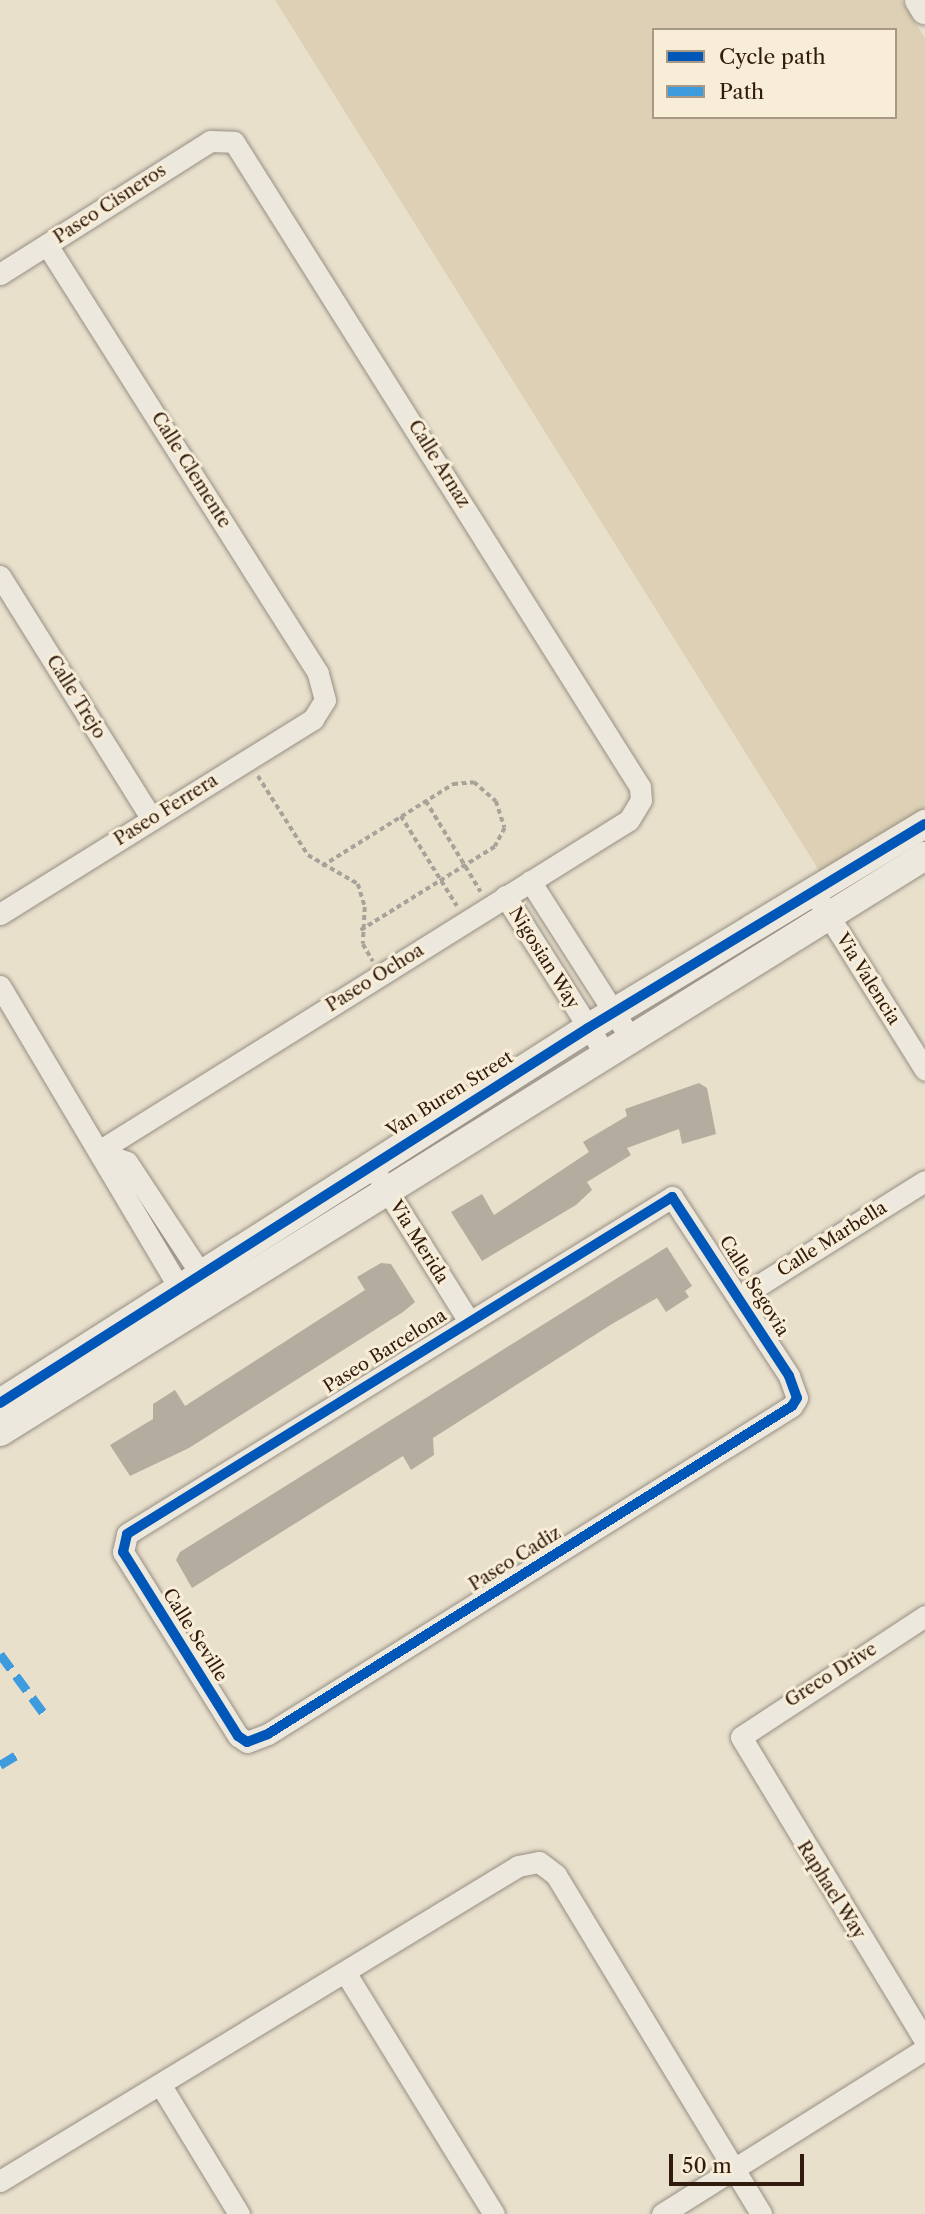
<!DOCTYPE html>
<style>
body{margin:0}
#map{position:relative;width:925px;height:2214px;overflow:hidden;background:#e9e0cc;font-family:"Libre Caslon Text",serif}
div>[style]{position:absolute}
.green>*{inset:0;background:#ddd0b5}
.building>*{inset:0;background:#b4ac9e}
.path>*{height:3.5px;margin-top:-1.75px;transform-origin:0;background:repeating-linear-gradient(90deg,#a8a39a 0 5px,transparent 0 8.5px)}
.roads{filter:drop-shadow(0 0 2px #978f83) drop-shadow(0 0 2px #978f83)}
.street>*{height:21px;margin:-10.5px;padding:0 10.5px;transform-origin:10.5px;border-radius:10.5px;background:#ece8de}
.secondary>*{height:28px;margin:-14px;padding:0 14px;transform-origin:14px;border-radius:14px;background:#ece8de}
.quiet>*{height:9px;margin-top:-4.5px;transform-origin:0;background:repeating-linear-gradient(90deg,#3e9bde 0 18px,transparent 0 27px)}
.cycleway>*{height:10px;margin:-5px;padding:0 5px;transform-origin:5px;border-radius:5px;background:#0057b8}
span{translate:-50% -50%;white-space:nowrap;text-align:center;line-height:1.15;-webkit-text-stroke:6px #f8edd6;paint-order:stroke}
.street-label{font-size:18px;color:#301b0e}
.legend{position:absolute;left:652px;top:28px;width:245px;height:91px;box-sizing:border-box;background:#f8edd6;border:2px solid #a89986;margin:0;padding:9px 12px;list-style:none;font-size:21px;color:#301b0e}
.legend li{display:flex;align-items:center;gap:14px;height:35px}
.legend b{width:35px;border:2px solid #a89986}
.scale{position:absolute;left:669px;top:2154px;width:135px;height:32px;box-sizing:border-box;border:4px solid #301b0e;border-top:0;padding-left:9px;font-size:21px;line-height:24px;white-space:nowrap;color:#301b0e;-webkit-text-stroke:5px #f8edd6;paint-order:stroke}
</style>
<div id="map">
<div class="green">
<i style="clip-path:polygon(evenodd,275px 0,901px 0,925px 38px,925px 807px,820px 872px,275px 0,654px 30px,895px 30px,895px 117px,654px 117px,654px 30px)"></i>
</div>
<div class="building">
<i style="clip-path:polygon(699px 1083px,707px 1088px,716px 1134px,682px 1144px,679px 1129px,627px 1148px,631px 1155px,587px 1182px,592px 1190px,576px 1205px,482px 1261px,451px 1212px,482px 1194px,494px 1215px,589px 1152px,583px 1142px,627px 1116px,625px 1109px)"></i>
<i style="clip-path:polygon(667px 1247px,692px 1286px,685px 1291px,689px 1297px,666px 1312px,657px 1298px,612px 1324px,433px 1438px,434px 1455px,411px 1470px,403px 1456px,192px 1588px,176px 1560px,180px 1552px)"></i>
<i style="clip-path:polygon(381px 1263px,391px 1264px,415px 1302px,403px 1312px,189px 1448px,130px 1476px,110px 1445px,153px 1419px,153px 1404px,175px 1390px,185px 1406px,365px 1290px,357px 1277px)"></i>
</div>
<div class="path">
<i style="left:258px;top:776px;width:93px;rotate:57.7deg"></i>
<i style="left:308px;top:855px;width:58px;rotate:30.1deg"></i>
<i style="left:358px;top:884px;width:24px;rotate:73deg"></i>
<i style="left:365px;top:907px;width:37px;rotate:93deg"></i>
<i style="left:363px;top:944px;width:20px;rotate:60deg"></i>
<i style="left:426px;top:801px;width:106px;rotate:58.9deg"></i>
<i style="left:401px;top:816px;width:106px;rotate:58.1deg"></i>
<i style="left:322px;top:866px;width:155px;rotate:-32deg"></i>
<i style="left:453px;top:784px;width:21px;rotate:-5deg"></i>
<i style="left:474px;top:782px;width:29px;rotate:41deg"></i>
<i style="left:496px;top:801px;width:28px;rotate:72deg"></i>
<i style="left:505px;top:828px;width:21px;rotate:118deg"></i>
<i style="left:495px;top:847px;width:159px;rotate:148.1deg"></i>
</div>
<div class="roads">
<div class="street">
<i style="left:0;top:274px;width:249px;rotate:-32.3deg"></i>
<i style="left:210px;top:141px;width:24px;rotate:2deg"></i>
<i style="left:234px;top:142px;width:762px;rotate:57.81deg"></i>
<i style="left:640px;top:787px;width:13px;rotate:86deg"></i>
<i style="left:641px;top:800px;width:23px;rotate:121deg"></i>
<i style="left:629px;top:820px;width:621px;rotate:148.02deg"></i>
<i style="left:0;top:576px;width:287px;rotate:58deg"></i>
<i style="left:530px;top:881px;width:188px;rotate:57.4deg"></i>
<i style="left:812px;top:889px;width:213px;rotate:58deg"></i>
<i style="left:505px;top:896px;width:188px;rotate:57.6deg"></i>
<i style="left:0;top:914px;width:369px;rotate:-31.9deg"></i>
<i style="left:313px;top:719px;width:22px;rotate:-58deg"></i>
<i style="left:325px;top:700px;width:28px;rotate:-105deg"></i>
<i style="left:318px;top:673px;width:507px;rotate:-122.34deg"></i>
<i style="left:0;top:986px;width:366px;rotate:59.3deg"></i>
<i style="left:105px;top:1154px;width:23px;rotate:20deg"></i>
<i style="left:127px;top:1162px;width:147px;rotate:56.6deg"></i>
<i style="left:380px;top:1179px;width:166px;rotate:58deg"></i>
<i style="left:672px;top:1197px;width:214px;rotate:56.8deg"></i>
<i style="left:789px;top:1376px;width:23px;rotate:70deg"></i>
<i style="left:797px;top:1398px;width:9px;rotate:122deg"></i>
<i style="left:792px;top:1406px;width:618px;rotate:147.96deg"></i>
<i style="left:268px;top:1734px;width:22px;rotate:159deg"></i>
<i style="left:247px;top:1742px;width:11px;rotate:-146deg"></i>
<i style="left:238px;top:1736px;width:217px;rotate:-122deg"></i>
<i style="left:123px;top:1552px;width:18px;rotate:-77deg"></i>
<i style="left:127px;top:1534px;width:641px;rotate:-31.73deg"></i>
<i style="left:740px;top:1297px;width:218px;rotate:-32.1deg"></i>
<i style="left:925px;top:1616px;width:220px;rotate:146.7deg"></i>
<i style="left:741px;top:1737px;width:355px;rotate:58.8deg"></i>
<i style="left:345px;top:1972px;width:284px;rotate:58.4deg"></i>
<i style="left:160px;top:2084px;width:152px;rotate:58.7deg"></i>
<i style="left:0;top:2181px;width:606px;rotate:-31.3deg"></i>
<i style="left:518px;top:1866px;width:21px;rotate:-11deg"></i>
<i style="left:539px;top:1862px;width:21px;rotate:37deg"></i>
<i style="left:556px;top:1875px;width:396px;rotate:58.8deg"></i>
<i style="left:662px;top:2214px;width:310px;rotate:-32.1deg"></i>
</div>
<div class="secondary">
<i style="left:919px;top:0;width:12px;rotate:59deg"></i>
<i style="left:0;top:1403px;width:697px;rotate:-32.53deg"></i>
<i style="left:588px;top:1028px;width:394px;rotate:-31.2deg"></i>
<i style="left:0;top:1432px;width:1090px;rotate:-31.91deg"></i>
</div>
</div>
<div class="quiet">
<i style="left:0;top:1654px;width:76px;rotate:53.6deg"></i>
<i style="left:0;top:1765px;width:23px;rotate:-31deg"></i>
</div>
<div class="cycleway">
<i style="left:672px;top:1197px;width:214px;rotate:56.8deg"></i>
<i style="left:789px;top:1376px;width:23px;rotate:70deg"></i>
<i style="left:797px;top:1398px;width:9px;rotate:122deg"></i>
<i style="left:792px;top:1406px;width:618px;rotate:147.96deg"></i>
<i style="left:268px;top:1734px;width:22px;rotate:159deg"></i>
<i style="left:247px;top:1742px;width:11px;rotate:-146deg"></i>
<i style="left:238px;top:1736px;width:217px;rotate:-122deg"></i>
<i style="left:123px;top:1552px;width:18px;rotate:-77deg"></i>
<i style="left:127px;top:1534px;width:641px;rotate:-31.73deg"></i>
<i style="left:0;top:1403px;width:697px;rotate:-32.53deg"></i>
<i style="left:588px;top:1028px;width:394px;rotate:-31.2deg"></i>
</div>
<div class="street-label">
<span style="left:110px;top:204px;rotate:-33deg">Paseo Cisneros</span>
<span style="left:439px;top:464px;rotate:58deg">Calle Arnaz</span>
<span style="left:191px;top:470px;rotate:58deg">Calle Clemente</span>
<span style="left:76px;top:697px;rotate:58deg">Calle Trejo</span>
<span style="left:166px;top:810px;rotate:-32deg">Paseo Ferrera</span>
<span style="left:544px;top:958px;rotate:58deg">Nigosian Way</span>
<span style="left:375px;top:978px;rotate:-32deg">Paseo Ochoa</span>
<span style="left:868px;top:979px;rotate:58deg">Via Valencia</span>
<span style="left:450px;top:1094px;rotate:-32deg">Van Buren Street</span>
<span style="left:832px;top:1239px;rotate:-32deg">Calle Marbella</span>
<span style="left:419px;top:1242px;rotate:58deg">Via Merida</span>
<span style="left:754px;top:1286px;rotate:58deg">Calle Segovia</span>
<span style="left:385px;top:1351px;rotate:-32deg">Paseo Barcelona</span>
<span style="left:515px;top:1559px;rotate:-32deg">Paseo Cadiz</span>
<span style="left:195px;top:1635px;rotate:58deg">Calle Seville</span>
<span style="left:831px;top:1675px;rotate:-32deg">Greco Drive</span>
<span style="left:831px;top:1890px;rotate:58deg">Raphael Way</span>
</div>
<ul class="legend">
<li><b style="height:9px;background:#0057b8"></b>Cycle path</li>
<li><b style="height:9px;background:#3e9bde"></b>Path</li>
</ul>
<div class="scale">50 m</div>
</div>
